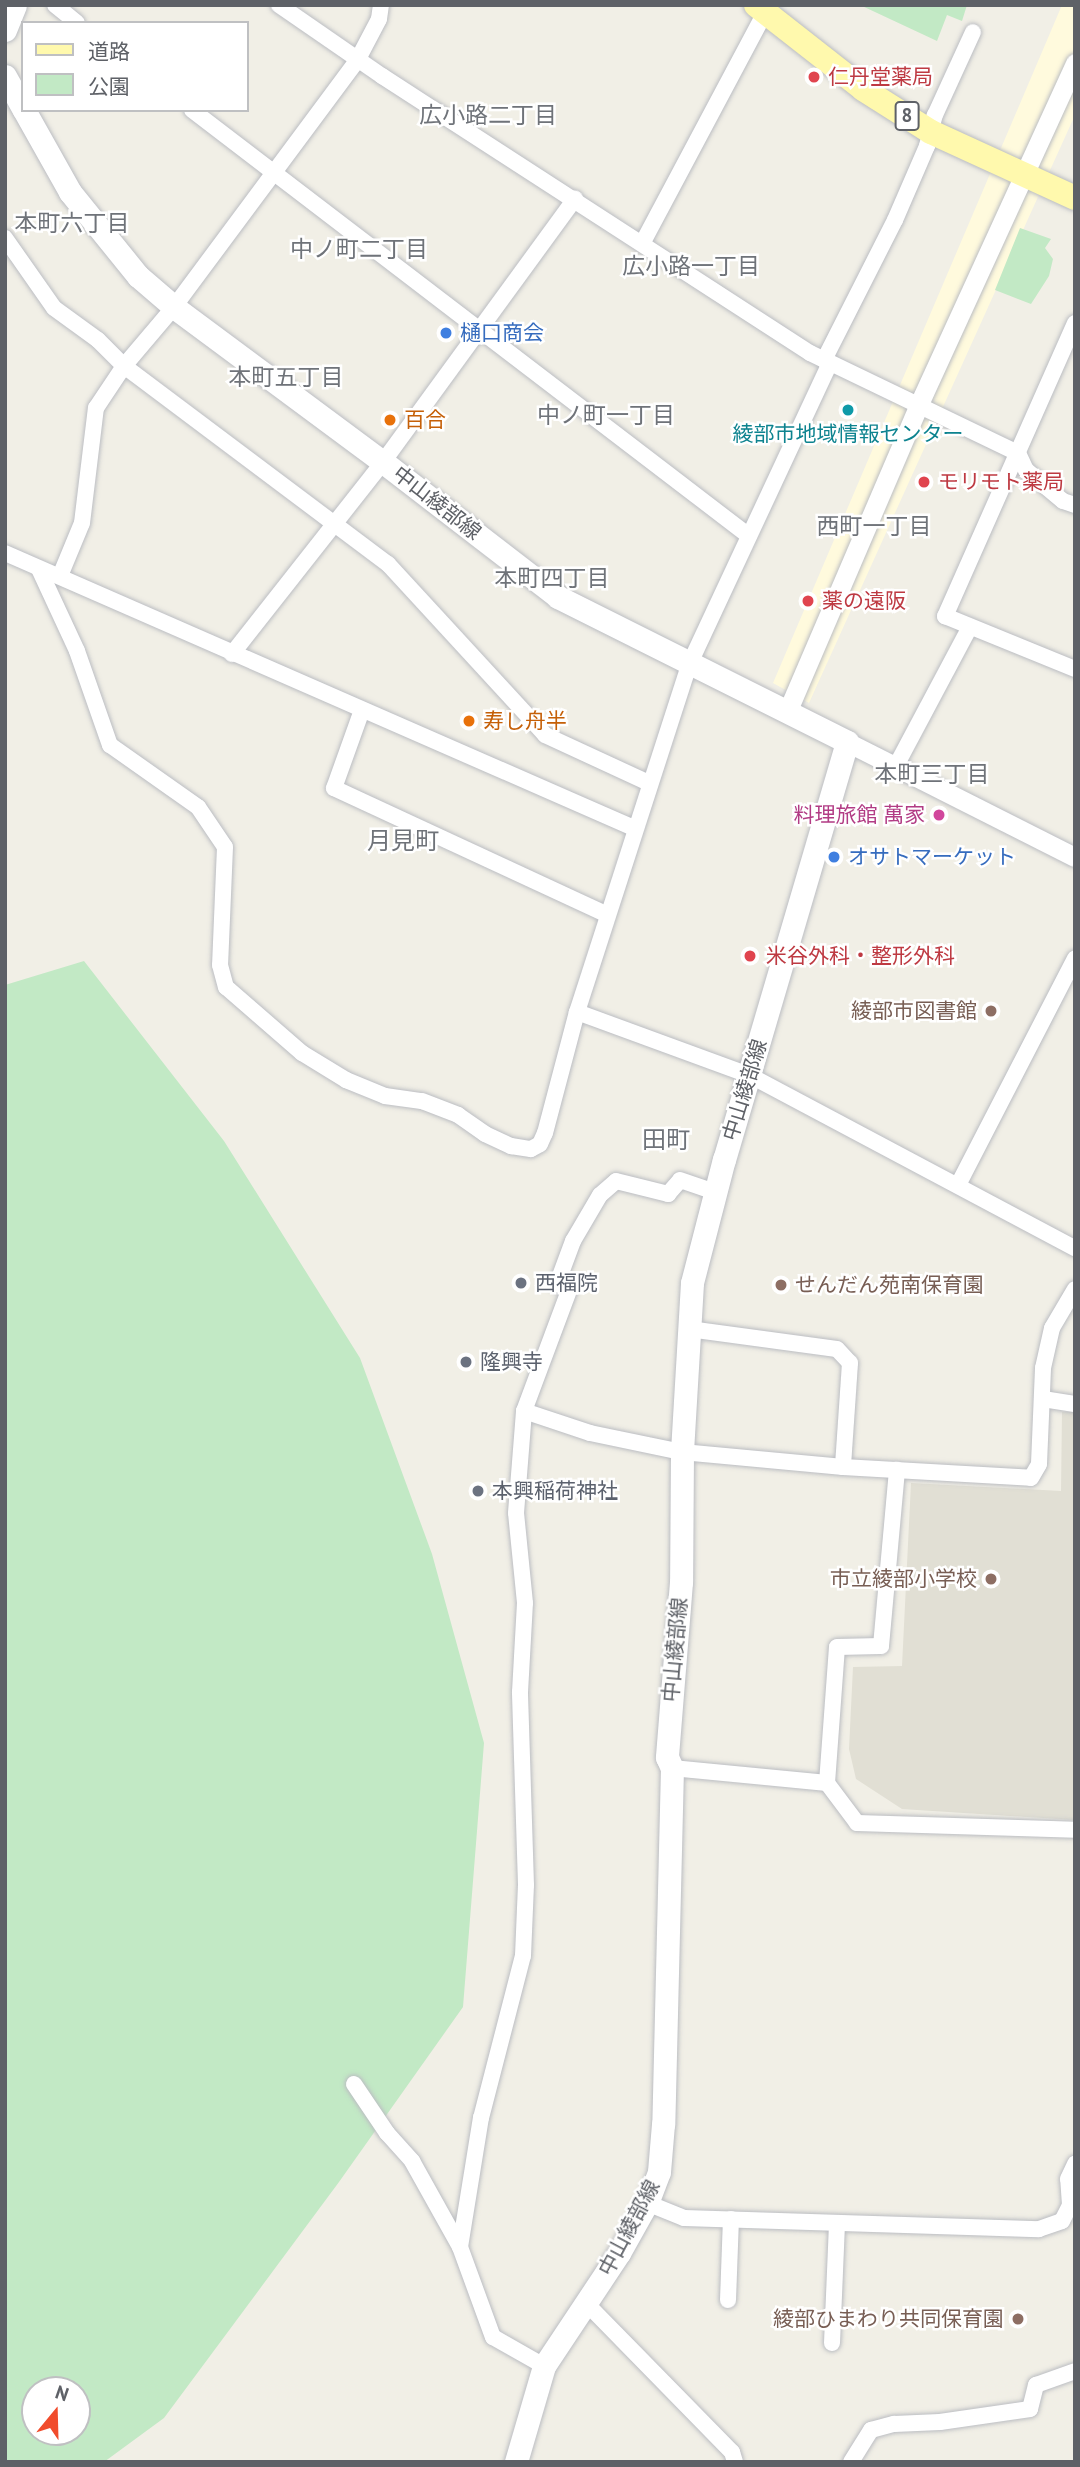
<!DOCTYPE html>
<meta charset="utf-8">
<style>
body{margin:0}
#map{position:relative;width:1080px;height:2467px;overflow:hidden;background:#f1efe6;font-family:"PT Sans","Noto Sans JP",sans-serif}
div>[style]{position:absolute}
.commercial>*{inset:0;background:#fffadd}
.education>*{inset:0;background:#e1dfd4}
.green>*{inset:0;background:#c2e9c5}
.roads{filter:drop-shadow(0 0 2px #bbbdc2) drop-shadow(0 0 2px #bbbdc2)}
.minor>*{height:16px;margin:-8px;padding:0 8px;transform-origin:8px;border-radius:8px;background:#fff}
.tertiary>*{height:19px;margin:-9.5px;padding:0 9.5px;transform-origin:9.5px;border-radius:9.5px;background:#fff}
.secondary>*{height:23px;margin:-11.5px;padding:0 11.5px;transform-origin:11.5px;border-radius:11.5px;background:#fff}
.primary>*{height:24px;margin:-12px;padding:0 12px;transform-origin:12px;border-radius:12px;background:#fff9ad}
.dots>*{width:19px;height:19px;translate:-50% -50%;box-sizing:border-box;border:4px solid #fff;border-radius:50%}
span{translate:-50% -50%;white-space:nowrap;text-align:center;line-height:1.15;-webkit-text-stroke:5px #fff;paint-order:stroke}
.shield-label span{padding:2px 5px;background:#fff;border:2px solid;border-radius:5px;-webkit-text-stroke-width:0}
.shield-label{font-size:19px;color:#5e6167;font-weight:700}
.health-label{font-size:21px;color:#be3a42}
.left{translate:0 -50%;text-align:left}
.shop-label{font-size:21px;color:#366cbe}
.food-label{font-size:21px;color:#c56008}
.culture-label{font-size:21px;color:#0d838f}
.street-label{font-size:21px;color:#5e6167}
.hotel-label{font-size:21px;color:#b23c85}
.right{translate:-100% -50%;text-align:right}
.education-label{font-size:21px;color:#785e54}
.worship-label{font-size:21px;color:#5b616d}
.neighbourhood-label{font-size:23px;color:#6f7379}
.quarter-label{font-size:24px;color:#6f7379}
.frame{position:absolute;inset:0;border:7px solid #5e6167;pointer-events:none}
.legend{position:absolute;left:21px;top:21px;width:228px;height:91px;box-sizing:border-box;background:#fff;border:2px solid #bfc0c2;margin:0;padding:9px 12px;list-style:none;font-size:21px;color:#5e6167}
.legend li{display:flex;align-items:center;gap:14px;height:35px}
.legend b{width:35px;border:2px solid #bfc0c2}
.north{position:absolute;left:21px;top:2376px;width:70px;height:70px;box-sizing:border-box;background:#fff;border:2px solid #bfc0c2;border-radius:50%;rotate:19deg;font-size:19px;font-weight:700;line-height:28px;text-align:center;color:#5e6167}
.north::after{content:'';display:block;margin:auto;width:24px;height:32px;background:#f14c2c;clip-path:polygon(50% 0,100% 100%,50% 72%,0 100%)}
</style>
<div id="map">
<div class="commercial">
<i style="clip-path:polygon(1062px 5px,1075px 5px,1075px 115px,809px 703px,773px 683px)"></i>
</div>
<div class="education">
<i style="clip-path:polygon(1062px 1412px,1075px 1412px,1075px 1820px,902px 1809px,856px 1779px,849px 1749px,853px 1667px,902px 1666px,911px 1483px,1061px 1491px)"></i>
</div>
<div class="green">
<i style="clip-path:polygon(860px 5px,967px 5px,962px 21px,947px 15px,937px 41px)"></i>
<i style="clip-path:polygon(1020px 228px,1051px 239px,1045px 248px,1053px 259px,1049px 276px,1031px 304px,995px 290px)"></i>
<i style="clip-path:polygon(evenodd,84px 961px,224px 1141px,360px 1358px,432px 1554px,484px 1743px,463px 2007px,339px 2182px,164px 2418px,104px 2462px,5px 2462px,5px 985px,84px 961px,35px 2390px,77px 2390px,77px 2432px,35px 2432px,35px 2390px)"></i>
</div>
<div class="roads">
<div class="minor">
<i style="left:55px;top:5px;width:28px;rotate:39deg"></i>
<i style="left:279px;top:5px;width:125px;rotate:34.6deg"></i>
<i style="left:382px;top:76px;width:510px;rotate:32.91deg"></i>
<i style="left:810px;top:353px;width:231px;rotate:25.7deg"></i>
<i style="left:1018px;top:453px;width:19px;rotate:65deg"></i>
<i style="left:1026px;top:470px;width:48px;rotate:40deg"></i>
<i style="left:1063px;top:501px;width:13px;rotate:18deg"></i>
<i style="left:192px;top:110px;width:701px;rotate:37.41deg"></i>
<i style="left:5px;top:238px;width:85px;rotate:55deg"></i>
<i style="left:54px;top:308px;width:54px;rotate:36deg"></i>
<i style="left:98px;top:340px;width:37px;rotate:45deg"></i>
<i style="left:124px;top:366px;width:330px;rotate:36.9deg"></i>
<i style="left:388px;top:564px;width:232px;rotate:47.4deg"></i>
<i style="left:545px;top:735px;width:115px;rotate:24.8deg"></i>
<i style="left:643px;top:242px;width:268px;rotate:-62deg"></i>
<i style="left:1075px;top:323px;width:321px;rotate:113.9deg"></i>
<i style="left:945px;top:616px;width:140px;rotate:22.2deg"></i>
<i style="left:824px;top:360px;width:157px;rotate:-63.1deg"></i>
<i style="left:895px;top:220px;width:81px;rotate:-66.6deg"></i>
<i style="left:927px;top:146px;width:32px;rotate:-76deg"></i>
<i style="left:935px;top:115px;width:91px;rotate:-65.4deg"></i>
<i style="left:5px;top:553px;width:686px;rotate:23.62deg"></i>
<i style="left:39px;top:569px;width:90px;rotate:65.1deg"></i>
<i style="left:77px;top:651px;width:100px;rotate:70.7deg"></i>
<i style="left:110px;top:745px;width:108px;rotate:35.2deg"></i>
<i style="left:198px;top:807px;width:48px;rotate:56deg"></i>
<i style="left:225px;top:847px;width:118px;rotate:92.4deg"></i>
<i style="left:220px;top:965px;width:23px;rotate:75deg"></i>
<i style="left:226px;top:987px;width:101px;rotate:41deg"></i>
<i style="left:302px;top:1053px;width:52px;rotate:31.5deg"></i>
<i style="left:346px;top:1080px;width:42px;rotate:22.3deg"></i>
<i style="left:385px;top:1096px;width:37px;rotate:8deg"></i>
<i style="left:422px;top:1101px;width:39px;rotate:21deg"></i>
<i style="left:458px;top:1115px;width:33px;rotate:35deg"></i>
<i style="left:485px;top:1134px;width:29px;rotate:25deg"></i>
<i style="left:511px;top:1146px;width:20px;rotate:9deg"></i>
<i style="left:531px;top:1149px;width:10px;rotate:-29deg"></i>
<i style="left:540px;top:1144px;width:12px;rotate:-66deg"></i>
<i style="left:545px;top:1133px;width:125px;rotate:-75.2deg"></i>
<i style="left:577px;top:1012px;width:367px;rotate:-72.1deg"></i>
<i style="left:690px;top:663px;width:331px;rotate:-65deg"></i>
<i style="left:60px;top:576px;width:57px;rotate:-67.5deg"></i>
<i style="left:82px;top:523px;width:116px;rotate:-83.1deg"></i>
<i style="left:96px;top:408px;width:50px;rotate:-56.3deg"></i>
<i style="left:124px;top:366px;width:77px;rotate:-49.7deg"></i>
<i style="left:174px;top:307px;width:309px;rotate:-53.4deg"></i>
<i style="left:358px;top:59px;width:45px;rotate:-62.3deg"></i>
<i style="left:379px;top:19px;width:14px;rotate:-82deg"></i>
<i style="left:232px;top:654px;width:244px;rotate:-51.8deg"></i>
<i style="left:383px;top:462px;width:326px;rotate:-53.9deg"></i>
<i style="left:362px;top:710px;width:83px;rotate:109.7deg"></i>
<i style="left:334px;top:788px;width:301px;rotate:24.9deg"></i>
<i style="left:896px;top:766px;width:157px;rotate:-62deg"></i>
<i style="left:577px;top:1012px;width:183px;rotate:20.1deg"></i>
<i style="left:749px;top:1075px;width:369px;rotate:28deg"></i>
<i style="left:958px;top:1185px;width:255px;rotate:-62.7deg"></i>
<i style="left:689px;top:1329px;width:149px;rotate:7.7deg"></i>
<i style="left:837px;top:1349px;width:19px;rotate:47deg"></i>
<i style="left:850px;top:1363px;width:104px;rotate:93.9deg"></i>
<i style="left:1043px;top:1399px;width:32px;rotate:9deg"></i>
<i style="left:524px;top:1411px;width:70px;rotate:18.4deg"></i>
<i style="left:590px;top:1433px;width:94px;rotate:11.7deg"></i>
<i style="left:682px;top:1452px;width:162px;rotate:5.3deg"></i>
<i style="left:843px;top:1467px;width:188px;rotate:3.3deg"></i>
<i style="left:1031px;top:1478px;width:16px;rotate:-60deg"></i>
<i style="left:1039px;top:1464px;width:96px;rotate:-87.6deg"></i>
<i style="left:1043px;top:1368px;width:41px;rotate:-77.3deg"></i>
<i style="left:1052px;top:1328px;width:45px;rotate:-59.5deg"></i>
<i style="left:672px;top:1768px;width:156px;rotate:5.5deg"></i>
<i style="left:827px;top:1783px;width:50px;rotate:53.1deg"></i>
<i style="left:857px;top:1823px;width:218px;rotate:1.8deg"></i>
<i style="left:827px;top:1783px;width:136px;rotate:-85.8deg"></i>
<i style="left:837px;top:1647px;width:44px;rotate:-1.3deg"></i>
<i style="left:881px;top:1646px;width:177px;rotate:-84.8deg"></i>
<i style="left:354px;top:2084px;width:59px;rotate:56deg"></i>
<i style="left:387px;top:2133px;width:38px;rotate:48deg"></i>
<i style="left:412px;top:2161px;width:98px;rotate:60.8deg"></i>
<i style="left:460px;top:2247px;width:96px;rotate:69.9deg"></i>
<i style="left:493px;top:2337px;width:59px;rotate:29.6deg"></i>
<i style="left:647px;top:2203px;width:40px;rotate:22deg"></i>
<i style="left:684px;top:2218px;width:355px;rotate:1.8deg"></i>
<i style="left:1039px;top:2229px;width:24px;rotate:-19deg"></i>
<i style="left:1062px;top:2221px;width:18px;rotate:-63deg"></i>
<i style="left:1070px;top:2205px;width:26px;rotate:-94deg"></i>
<i style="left:1068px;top:2179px;width:17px;rotate:-65deg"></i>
<i style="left:460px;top:2247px;width:131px;rotate:-80.8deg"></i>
<i style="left:481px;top:2118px;width:167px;rotate:-75.5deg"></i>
<i style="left:523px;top:1956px;width:71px;rotate:-87.6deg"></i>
<i style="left:526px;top:1885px;width:193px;rotate:-91.8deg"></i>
<i style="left:520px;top:1692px;width:89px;rotate:-86.8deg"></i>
<i style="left:525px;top:1603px;width:90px;rotate:-95.7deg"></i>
<i style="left:516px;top:1513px;width:102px;rotate:-85.5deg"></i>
<i style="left:524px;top:1411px;width:131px;rotate:-69.5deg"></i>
<i style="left:570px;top:1288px;width:14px;rotate:-163deg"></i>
<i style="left:557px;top:1284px;width:46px;rotate:-69.6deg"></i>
<i style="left:573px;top:1241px;width:53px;rotate:-59.6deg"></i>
<i style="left:600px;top:1195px;width:21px;rotate:-41deg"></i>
<i style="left:616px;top:1181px;width:54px;rotate:14deg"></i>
<i style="left:668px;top:1194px;width:18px;rotate:-49deg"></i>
<i style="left:680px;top:1180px;width:37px;rotate:19deg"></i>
<i style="left:728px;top:2300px;width:81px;rotate:-87.9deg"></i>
<i style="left:586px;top:2303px;width:209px;rotate:45.6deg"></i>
<i style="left:732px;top:2452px;width:10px;rotate:73deg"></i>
<i style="left:832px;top:2343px;width:120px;rotate:-87.6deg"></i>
<i style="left:851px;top:2462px;width:38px;rotate:-58deg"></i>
<i style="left:871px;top:2430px;width:24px;rotate:-15deg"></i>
<i style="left:894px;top:2424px;width:46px;rotate:-2.5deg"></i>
<i style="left:940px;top:2422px;width:91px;rotate:-8.2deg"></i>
<i style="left:1030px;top:2409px;width:25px;rotate:-76deg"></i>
<i style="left:1036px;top:2385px;width:41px;rotate:-19.7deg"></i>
</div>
<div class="tertiary">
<i style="left:788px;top:710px;width:333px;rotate:-66.8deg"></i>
<i style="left:919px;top:404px;width:375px;rotate:-65.4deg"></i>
<i style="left:847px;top:742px;width:255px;rotate:26.8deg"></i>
</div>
<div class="secondary">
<i style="left:5px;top:30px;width:27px;rotate:-68deg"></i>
<i style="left:5px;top:76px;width:37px;rotate:61deg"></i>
<i style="left:24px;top:110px;width:94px;rotate:60.7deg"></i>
<i style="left:70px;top:192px;width:108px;rotate:51deg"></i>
<i style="left:138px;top:276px;width:48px;rotate:40.7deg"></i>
<i style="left:174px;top:307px;width:260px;rotate:36.6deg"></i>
<i style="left:383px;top:462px;width:221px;rotate:37.6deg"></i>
<i style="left:558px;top:597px;width:323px;rotate:26.6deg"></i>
<i style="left:847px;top:742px;width:435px;rotate:106.4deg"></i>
<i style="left:724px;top:1159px;width:128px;rotate:104.5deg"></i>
<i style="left:692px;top:1283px;width:169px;rotate:93.4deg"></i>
<i style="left:682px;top:1452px;width:130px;rotate:90.4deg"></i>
<i style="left:681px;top:1582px;width:176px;rotate:94.6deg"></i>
<i style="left:667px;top:1757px;width:12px;rotate:66deg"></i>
<i style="left:672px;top:1768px;width:356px;rotate:91.4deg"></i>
<i style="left:663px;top:2124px;width:48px;rotate:94.8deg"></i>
<i style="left:659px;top:2172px;width:33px;rotate:111deg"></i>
<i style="left:647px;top:2203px;width:57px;rotate:119.2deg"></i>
<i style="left:619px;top:2253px;width:136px;rotate:123.6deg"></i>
<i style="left:544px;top:2366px;width:100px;rotate:106.3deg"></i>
</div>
<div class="primary">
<i style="left:756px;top:5px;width:136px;rotate:38.1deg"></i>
<i style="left:863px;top:89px;width:80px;rotate:32.3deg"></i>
<i style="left:931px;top:132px;width:158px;rotate:24.6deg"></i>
</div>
</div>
<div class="dots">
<i style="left:814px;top:77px;background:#e0444e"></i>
<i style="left:446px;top:333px;background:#3f7fe0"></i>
<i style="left:848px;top:410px;background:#0f9aa8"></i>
<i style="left:390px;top:420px;background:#e8710a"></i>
<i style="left:924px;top:482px;background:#e0444e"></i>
<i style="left:808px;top:601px;background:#e0444e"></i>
<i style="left:469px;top:721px;background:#e8710a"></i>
<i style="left:939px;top:815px;background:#d1479c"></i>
<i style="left:834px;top:857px;background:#3f7fe0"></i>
<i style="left:750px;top:956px;background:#e0444e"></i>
<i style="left:991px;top:1011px;background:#8d6e63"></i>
<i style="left:521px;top:1283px;background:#6b7280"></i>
<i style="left:781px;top:1285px;background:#8d6e63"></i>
<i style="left:466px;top:1362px;background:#6b7280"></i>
<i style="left:478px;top:1491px;background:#6b7280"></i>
<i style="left:991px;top:1579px;background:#8d6e63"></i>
<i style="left:1018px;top:2319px;background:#8d6e63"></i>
</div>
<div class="shield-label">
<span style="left:907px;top:116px">8</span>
</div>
<div class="health-label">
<span class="left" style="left:828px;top:77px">仁丹堂薬局</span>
<span class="left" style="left:938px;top:482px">モリモト薬局</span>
<span class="left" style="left:822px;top:601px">薬の遠阪</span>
<span class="left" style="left:766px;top:956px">米谷外科・整形外科</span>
</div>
<div class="shop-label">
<span class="left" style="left:460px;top:333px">樋口商会</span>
<span class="left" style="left:848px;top:857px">オサトマーケット</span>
</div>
<div class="food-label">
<span class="left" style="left:404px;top:420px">百合</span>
<span class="left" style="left:483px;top:721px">寿し舟半</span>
</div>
<div class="culture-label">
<span style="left:848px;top:434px">綾部市地域情報センター</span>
</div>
<div class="street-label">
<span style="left:437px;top:503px;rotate:38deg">中山綾部線</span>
<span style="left:745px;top:1090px;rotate:-73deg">中山綾部線</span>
<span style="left:675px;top:1650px;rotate:-85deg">中山綾部線</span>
<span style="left:629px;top:2228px;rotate:-62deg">中山綾部線</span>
</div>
<div class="hotel-label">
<span class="right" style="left:925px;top:815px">料理旅館 萬家</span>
</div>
<div class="education-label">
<span class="right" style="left:977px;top:1011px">綾部市図書館</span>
<span class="left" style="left:795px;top:1285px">せんだん苑南保育園</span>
<span class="right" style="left:977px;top:1579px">市立綾部小学校</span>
<span class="right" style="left:1004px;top:2319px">綾部ひまわり共同保育園</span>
</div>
<div class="worship-label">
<span class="left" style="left:535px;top:1283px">西福院</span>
<span class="left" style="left:480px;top:1362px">隆興寺</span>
<span class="left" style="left:492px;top:1491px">本興稲荷神社</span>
</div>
<div class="neighbourhood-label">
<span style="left:488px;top:115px">広小路二丁目</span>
<span style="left:72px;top:223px">本町六丁目</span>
<span style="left:359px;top:249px">中ノ町二丁目</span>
<span style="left:691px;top:266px">広小路一丁目</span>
<span style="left:286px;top:377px">本町五丁目</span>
<span style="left:606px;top:415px">中ノ町一丁目</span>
<span style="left:874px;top:526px">西町一丁目</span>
<span style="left:552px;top:578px">本町四丁目</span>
<span style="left:932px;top:774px">本町三丁目</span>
</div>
<div class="quarter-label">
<span style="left:403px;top:841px">月見町</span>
<span style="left:666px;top:1140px">田町</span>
</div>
<div class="frame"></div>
<ul class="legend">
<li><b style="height:9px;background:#fff9ad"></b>道路</li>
<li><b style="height:19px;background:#c2e9c5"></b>公園</li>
</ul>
<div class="north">N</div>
</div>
